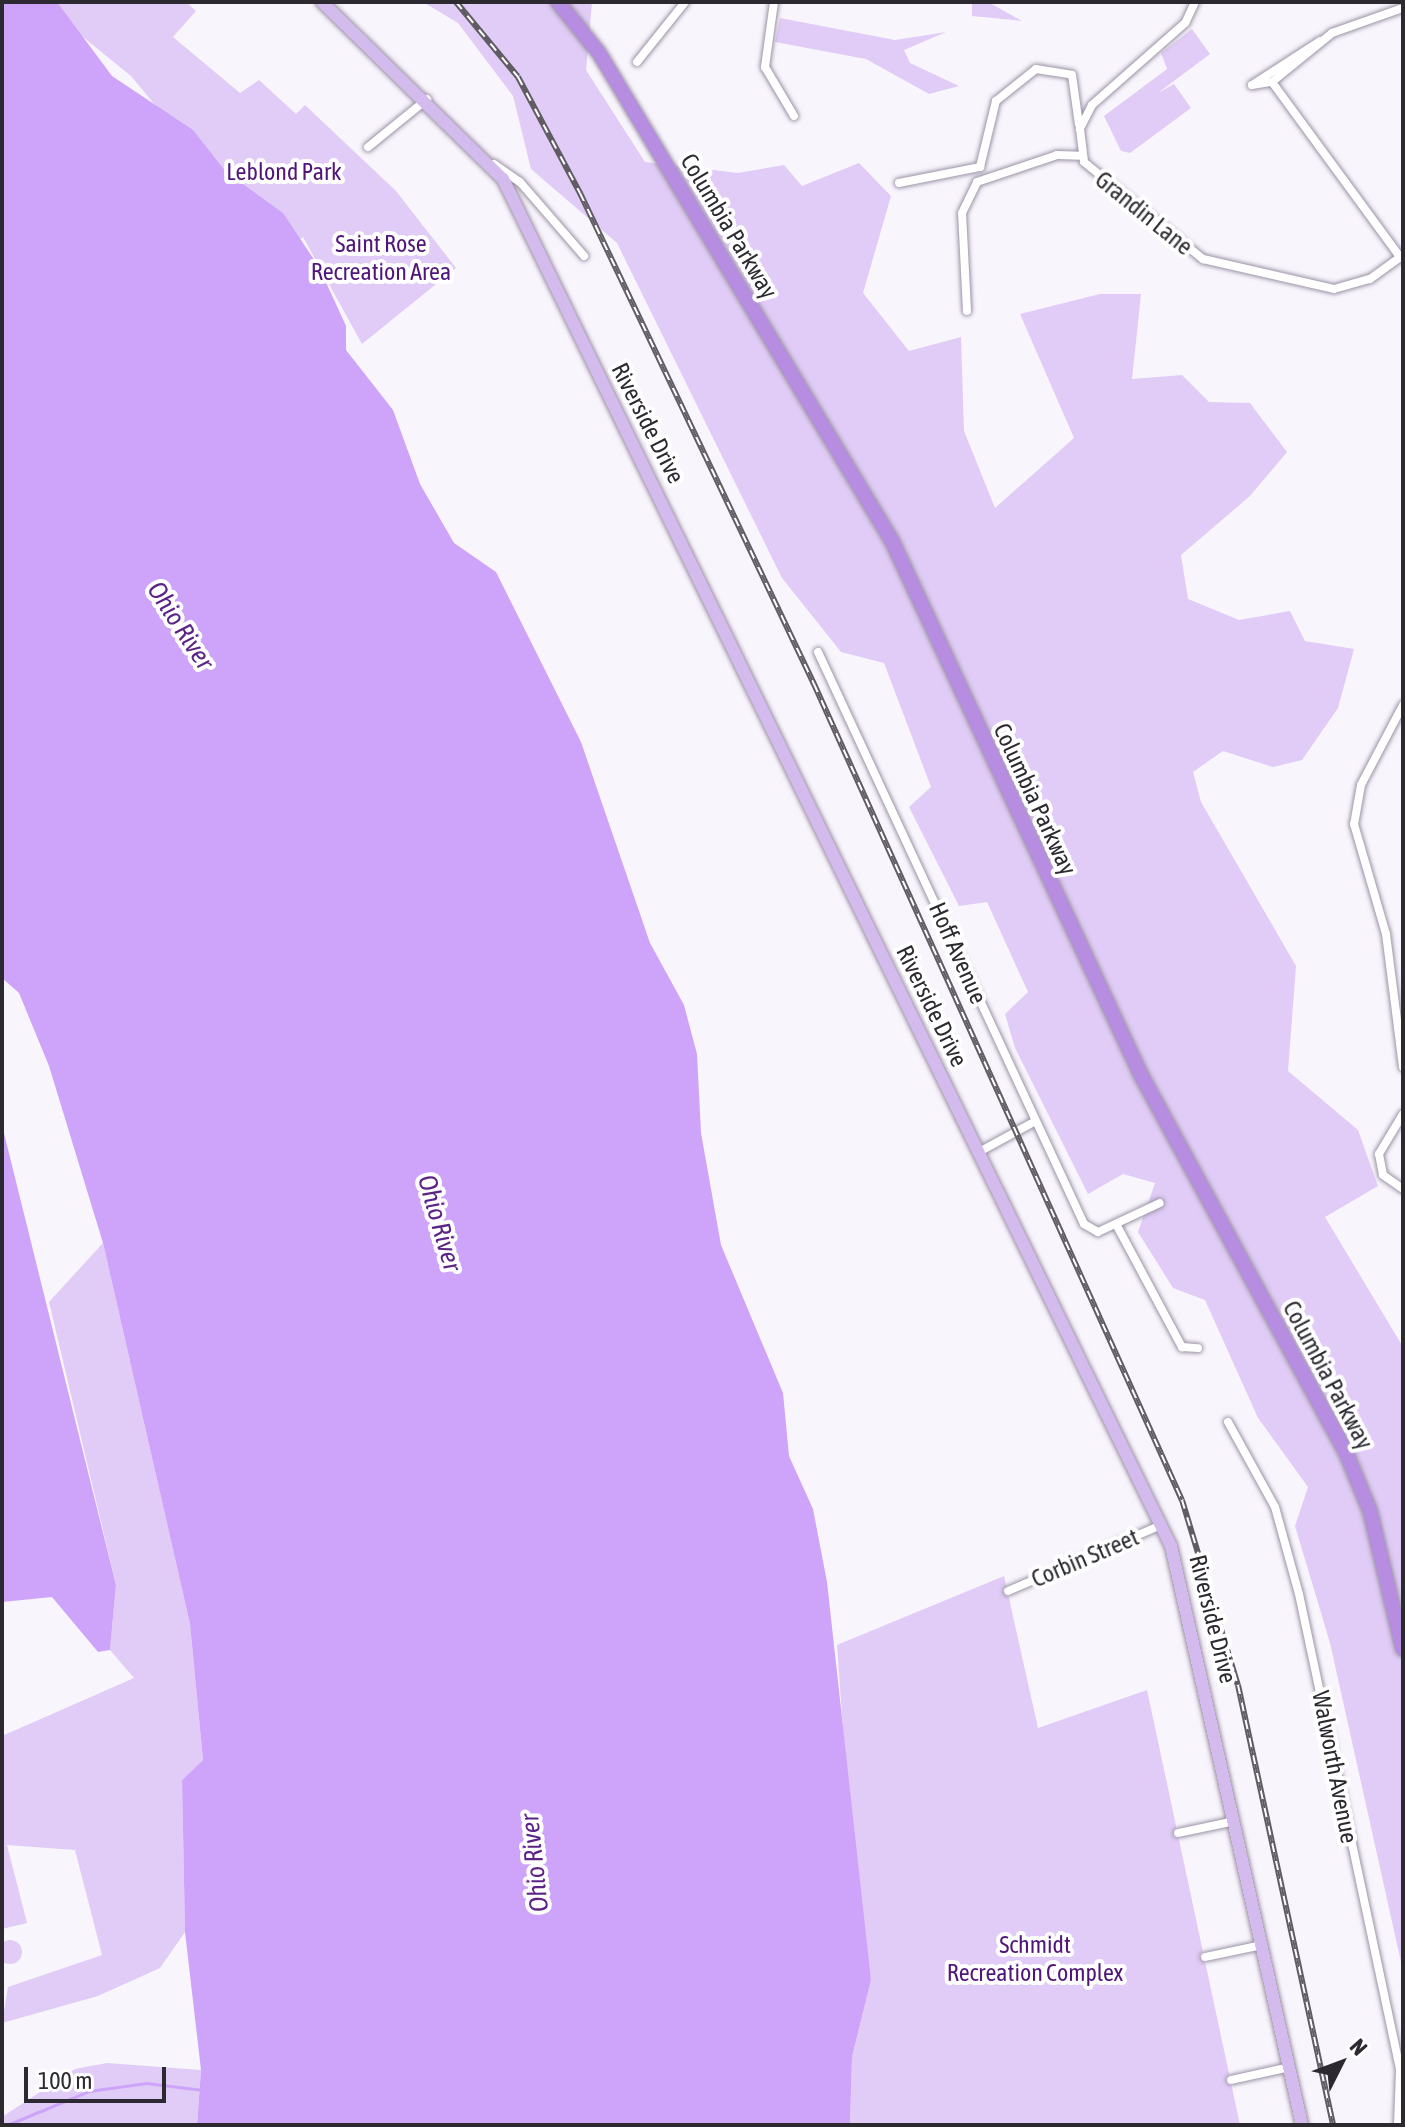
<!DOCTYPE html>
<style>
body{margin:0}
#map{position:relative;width:1405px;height:2127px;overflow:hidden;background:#f9f5fd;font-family:"Asap Condensed",sans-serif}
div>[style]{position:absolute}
.green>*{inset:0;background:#e0ccf6}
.round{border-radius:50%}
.water>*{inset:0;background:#cea4fa}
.stream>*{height:3px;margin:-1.5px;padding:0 1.5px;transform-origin:1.5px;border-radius:1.5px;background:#cea4fa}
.roads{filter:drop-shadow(0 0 2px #9b93a5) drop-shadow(0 0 2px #9b93a5)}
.street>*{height:8px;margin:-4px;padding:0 4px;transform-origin:4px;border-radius:4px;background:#fff}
.primary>*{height:12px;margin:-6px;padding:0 6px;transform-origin:6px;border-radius:6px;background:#d4bbed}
.highway>*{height:14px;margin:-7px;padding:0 7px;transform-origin:7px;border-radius:7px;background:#b78de1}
.rail>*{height:6px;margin-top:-3px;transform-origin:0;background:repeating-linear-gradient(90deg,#fff 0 9px,#5f5c63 0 18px);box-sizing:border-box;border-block:2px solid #5f5c63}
span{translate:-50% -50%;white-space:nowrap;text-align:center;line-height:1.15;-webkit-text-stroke:8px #fff;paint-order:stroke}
.park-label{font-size:24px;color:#501579}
.street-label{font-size:24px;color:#2c2930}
.water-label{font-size:26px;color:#5c2487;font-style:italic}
.frame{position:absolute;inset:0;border:4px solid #2c2930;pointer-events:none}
.north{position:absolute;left:1301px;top:2023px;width:80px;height:80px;-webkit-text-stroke:6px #fff;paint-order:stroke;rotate:48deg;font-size:22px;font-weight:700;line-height:32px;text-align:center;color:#2c2930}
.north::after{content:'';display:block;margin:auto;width:28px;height:36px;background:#2c2930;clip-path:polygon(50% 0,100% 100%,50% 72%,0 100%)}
.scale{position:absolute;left:24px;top:2067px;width:142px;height:36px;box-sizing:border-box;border:4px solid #2c2930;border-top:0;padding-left:10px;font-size:24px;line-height:28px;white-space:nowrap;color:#2c2930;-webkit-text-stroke:6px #fff;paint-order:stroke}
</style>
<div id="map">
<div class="green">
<i style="clip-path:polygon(40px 2px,186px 2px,196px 11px,173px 37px,240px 93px,259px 80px,296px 114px,305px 105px,396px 191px,456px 268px,362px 344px,303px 237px,280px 256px,131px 76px)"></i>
<i style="clip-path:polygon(423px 2px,592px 2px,586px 70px,645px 162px,738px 173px,784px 165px,802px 186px,859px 163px,891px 196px,863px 293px,909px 351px,961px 337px,964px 431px,995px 508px,1074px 438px,1020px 314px,1100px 294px,1141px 294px,1132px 379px,1182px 375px,1209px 402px,1250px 403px,1287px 452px,1250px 496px,1181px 555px,1188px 599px,1239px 620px,1290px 611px,1305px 641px,1354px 649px,1338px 708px,1302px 760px,1273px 767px,1223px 751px,1193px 772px,1201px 802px,1296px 966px,1288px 1071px,1358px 1130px,1378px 1186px,1325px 1217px,1403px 1347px,1403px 1971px,1330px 1643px,1295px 1526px,1308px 1487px,1258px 1418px,1205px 1300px,1173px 1288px,1138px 1232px,1155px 1183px,1123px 1174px,1088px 1194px,1015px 1048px,1005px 1014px,1028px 992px,987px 902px,959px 906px,909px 807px,931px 787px,884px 663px,841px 652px,782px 578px,617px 243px,531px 169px,513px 96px,458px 23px)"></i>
<i style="clip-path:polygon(972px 2px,988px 2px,1022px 21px,972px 16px)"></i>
<i style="clip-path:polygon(780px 18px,895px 40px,946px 32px,904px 50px,910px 63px,959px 86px,929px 94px,866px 59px,775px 42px)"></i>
<i style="clip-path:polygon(1192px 29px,1210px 54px,1158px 93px,1174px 84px,1191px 108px,1130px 153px,1121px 151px,1104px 116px,1167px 69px,1161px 53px)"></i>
<i style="clip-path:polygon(103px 1243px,190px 1624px,203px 1760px,182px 1780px,185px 1932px,160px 1968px,98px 1996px,2px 2023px,8px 1987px,102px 1955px,75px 1850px,7px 1845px,27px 1923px,2px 1929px,2px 1736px,134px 1678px,110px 1650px,116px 1585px,49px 1302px)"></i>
<i style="clip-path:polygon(1004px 1576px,1038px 1728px,1147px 1690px,1240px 2125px,850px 2125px,852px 2057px,871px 1980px,851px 1842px,837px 1645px)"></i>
<i class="round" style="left:-2px;top:1940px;width:24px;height:24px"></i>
<i style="clip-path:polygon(107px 2063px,201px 2070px,197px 2125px,2px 2125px,2px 2117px,75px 2069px)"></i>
</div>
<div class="water">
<i style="clip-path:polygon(2px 2px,57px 2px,112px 76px,193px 130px,226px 172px,283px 213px,319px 267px,346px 326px,346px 350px,393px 410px,420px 484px,454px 543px,496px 572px,581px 742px,650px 943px,684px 1005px,697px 1054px,701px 1133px,721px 1245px,783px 1393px,789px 1456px,813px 1509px,827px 1582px,871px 1980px,852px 2057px,850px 2125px,197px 2125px,201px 2070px,185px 1932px,182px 1780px,203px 1760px,190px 1624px,103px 1243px,49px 1066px,19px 993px,2px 978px)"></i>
<i style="clip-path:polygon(2px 1125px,116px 1585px,110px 1650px,98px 1652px,52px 1597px,2px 1602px)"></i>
</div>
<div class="stream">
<i style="left:7px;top:2125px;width:89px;rotate:-22.5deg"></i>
<i style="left:89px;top:2091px;width:58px;rotate:-8deg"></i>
<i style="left:146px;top:2083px;width:57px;rotate:7deg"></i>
</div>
<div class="roads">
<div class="street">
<i style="left:774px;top:2px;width:66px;rotate:97.9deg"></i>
<i style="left:765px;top:67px;width:57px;rotate:59.4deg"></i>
<i style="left:1195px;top:2px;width:23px;rotate:115deg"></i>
<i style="left:1185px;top:23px;width:124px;rotate:138.6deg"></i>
<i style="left:1092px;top:105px;width:27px;rotate:117deg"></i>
<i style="left:1080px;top:129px;width:33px;rotate:83deg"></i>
<i style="left:1084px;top:162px;width:154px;rotate:39.2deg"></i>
<i style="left:1203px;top:259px;width:134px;rotate:12.9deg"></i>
<i style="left:1334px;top:289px;width:37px;rotate:-16deg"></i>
<i style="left:1370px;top:279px;width:41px;rotate:-36deg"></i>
<i style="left:1320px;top:41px;width:81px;rotate:147.1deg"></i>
<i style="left:1252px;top:85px;width:20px;rotate:-9deg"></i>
<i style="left:1272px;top:82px;width:77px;rotate:-39.2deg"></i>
<i style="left:1332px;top:33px;width:75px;rotate:-19.4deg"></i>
<i style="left:637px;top:62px;width:77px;rotate:-51.3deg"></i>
<i style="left:1272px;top:82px;width:217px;rotate:53.8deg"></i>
<i style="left:368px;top:147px;width:76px;rotate:-39.1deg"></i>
<i style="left:494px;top:164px;width:32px;rotate:35deg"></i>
<i style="left:520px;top:182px;width:98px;rotate:49.1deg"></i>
<i style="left:899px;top:183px;width:83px;rotate:-11.2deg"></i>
<i style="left:980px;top:167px;width:68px;rotate:-76.4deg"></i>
<i style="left:996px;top:101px;width:51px;rotate:-38.7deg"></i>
<i style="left:1036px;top:69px;width:36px;rotate:9deg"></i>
<i style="left:1072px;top:75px;width:50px;rotate:82deg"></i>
<i style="left:967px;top:311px;width:98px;rotate:-92.9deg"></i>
<i style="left:962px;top:213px;width:34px;rotate:-64deg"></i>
<i style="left:977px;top:182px;width:84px;rotate:-18.6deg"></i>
<i style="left:1057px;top:155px;width:24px;rotate:2deg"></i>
<i style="left:818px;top:652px;width:631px;rotate:65.06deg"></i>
<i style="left:1084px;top:1224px;width:16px;rotate:30deg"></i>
<i style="left:1098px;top:1232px;width:68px;rotate:-25.1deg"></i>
<i style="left:1403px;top:705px;width:90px;rotate:117.7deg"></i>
<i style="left:1361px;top:785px;width:40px;rotate:100deg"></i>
<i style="left:1354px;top:824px;width:115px;rotate:73.8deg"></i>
<i style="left:1386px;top:934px;width:134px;rotate:82.7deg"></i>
<i style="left:1403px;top:1114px;width:47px;rotate:121deg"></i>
<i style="left:1379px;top:1154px;width:21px;rotate:79deg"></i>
<i style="left:1383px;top:1175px;width:24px;rotate:35deg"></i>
<i style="left:979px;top:1152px;width:63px;rotate:-28.6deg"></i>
<i style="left:1116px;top:1224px;width:140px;rotate:61.8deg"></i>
<i style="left:1182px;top:1347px;width:16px;rotate:4deg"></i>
<i style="left:1228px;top:1422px;width:97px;rotate:61.1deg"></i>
<i style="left:1275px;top:1507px;width:90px;rotate:74.6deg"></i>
<i style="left:1299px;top:1594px;width:487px;rotate:78deg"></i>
<i style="left:1400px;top:2070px;width:55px;rotate:92.1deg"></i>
<i style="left:1008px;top:1591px;width:167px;rotate:-23.3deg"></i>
<i style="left:1178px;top:1833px;width:58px;rotate:-11.9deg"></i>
<i style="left:1205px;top:1957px;width:58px;rotate:-11.9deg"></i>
<i style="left:1231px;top:2080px;width:60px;rotate:-12.4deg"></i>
</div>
<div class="primary">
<i style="left:322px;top:2px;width:253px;rotate:44.4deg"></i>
<i style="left:503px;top:179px;width:1521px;rotate:63.96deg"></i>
<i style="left:1171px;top:1546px;width:594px;rotate:77.25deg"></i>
</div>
<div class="highway">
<i style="left:558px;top:2px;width:65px;rotate:51.2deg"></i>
<i style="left:599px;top:53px;width:569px;rotate:59.02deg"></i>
<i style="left:892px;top:541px;width:589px;rotate:65deg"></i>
<i style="left:1141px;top:1075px;width:432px;rotate:61.5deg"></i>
<i style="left:1347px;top:1455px;width:61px;rotate:67.7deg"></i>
<i style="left:1370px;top:1511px;width:142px;rotate:76.6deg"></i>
</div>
</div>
<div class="rail">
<i style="left:456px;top:2px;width:97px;rotate:50.4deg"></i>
<i style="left:518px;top:77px;width:132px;rotate:61.9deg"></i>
<i style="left:580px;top:193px;width:544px;rotate:64.52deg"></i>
<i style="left:814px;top:684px;width:895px;rotate:65.73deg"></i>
<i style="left:1182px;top:1500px;width:193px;rotate:73.2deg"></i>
<i style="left:1238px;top:1685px;width:450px;rotate:77.8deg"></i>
</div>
<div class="park-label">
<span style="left:284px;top:172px">Leblond Park</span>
<span style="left:381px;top:258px">Saint Rose<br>Recreation Area</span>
<span style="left:1035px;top:1959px">Schmidt<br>Recreation Complex</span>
</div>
<div class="street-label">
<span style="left:1144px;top:213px;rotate:39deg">Grandin Lane</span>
<span style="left:729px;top:226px;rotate:59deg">Columbia Parkway</span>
<span style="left:648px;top:423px;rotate:63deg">Riverside Drive</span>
<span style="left:1035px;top:799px;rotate:65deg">Columbia Parkway</span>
<span style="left:958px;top:953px;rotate:66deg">Hoff Avenue</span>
<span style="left:932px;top:1006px;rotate:64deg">Riverside Drive</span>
<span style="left:1328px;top:1375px;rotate:62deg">Columbia Parkway</span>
<span style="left:1085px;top:1558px;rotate:-23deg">Corbin Street</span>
<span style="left:1213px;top:1619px;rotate:76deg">Riverside Drive</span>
<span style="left:1335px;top:1767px;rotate:79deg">Walworth Avenue</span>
</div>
<div class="water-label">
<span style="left:180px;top:626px;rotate:57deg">Ohio River</span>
<span style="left:439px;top:1223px;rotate:74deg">Ohio River</span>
<span style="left:535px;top:1863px;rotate:-96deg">Ohio River</span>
</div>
<div class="frame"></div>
<div class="north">N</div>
<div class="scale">100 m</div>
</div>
